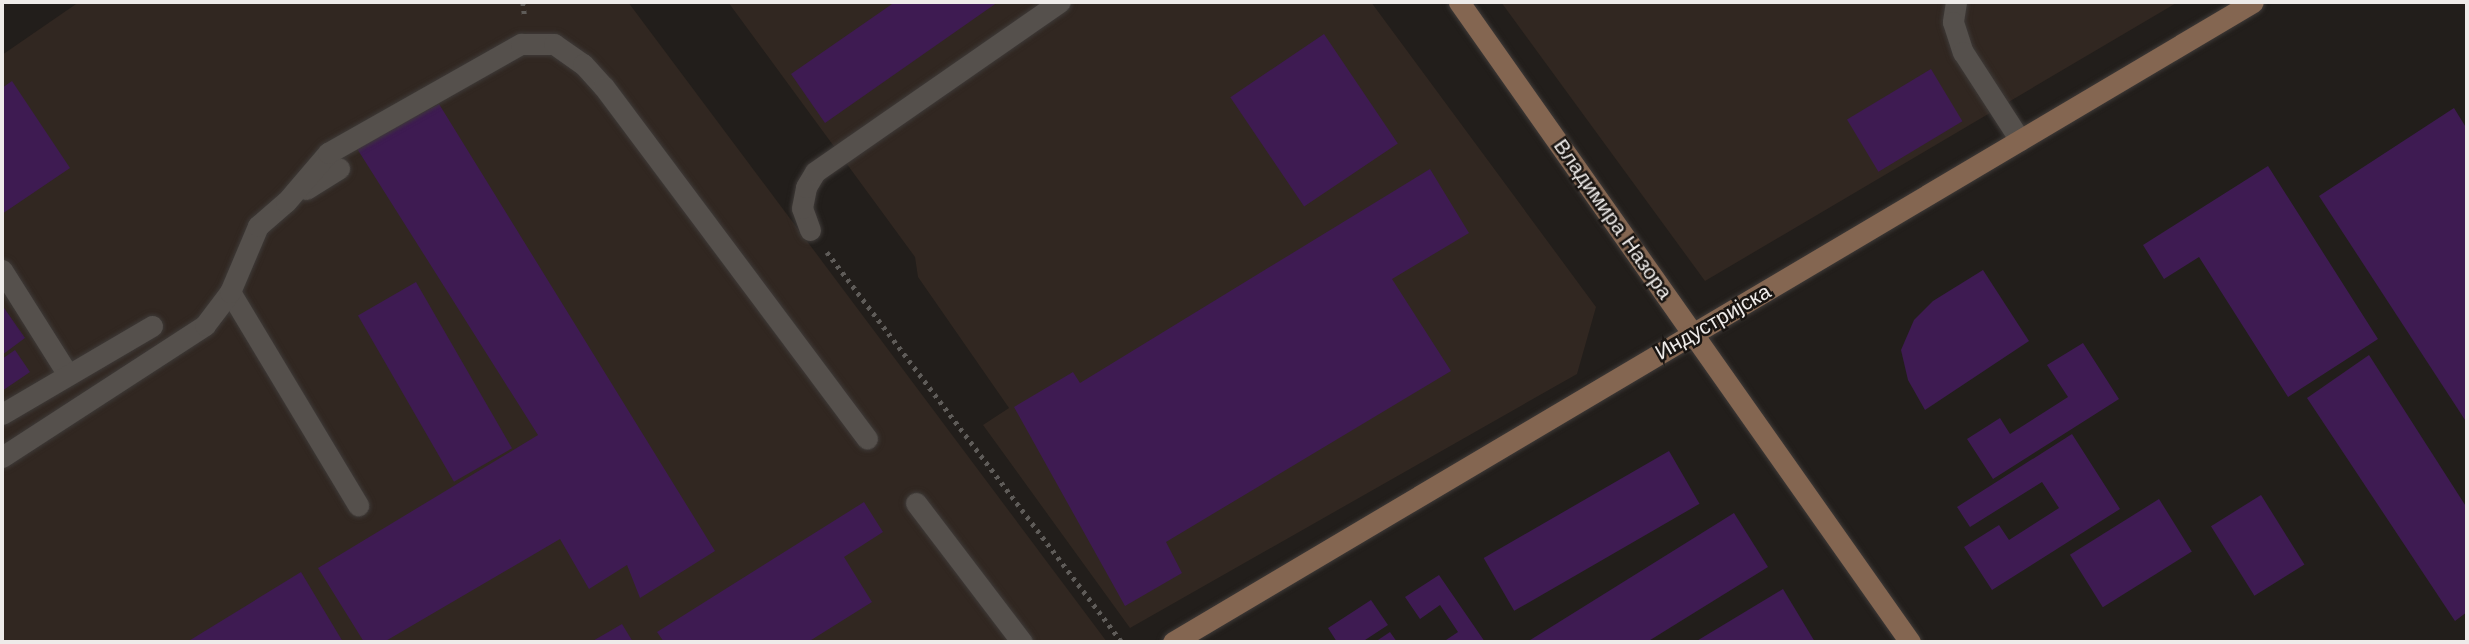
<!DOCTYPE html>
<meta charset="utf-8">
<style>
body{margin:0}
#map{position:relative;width:2469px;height:644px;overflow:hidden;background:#221e1b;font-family:"Work Sans",sans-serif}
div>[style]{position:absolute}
.built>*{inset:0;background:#312721}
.building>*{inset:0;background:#3e1b52;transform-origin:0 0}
.path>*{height:4.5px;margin-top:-2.25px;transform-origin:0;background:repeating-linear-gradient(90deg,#5f5c59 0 3.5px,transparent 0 8.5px)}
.roads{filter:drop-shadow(0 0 2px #3e3a38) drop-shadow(0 0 2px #3e3a38)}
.lane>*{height:21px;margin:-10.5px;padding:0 10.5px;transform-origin:10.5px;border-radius:10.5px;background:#55504c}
.secondary>*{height:21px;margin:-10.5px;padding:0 10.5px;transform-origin:10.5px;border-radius:10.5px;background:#846651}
span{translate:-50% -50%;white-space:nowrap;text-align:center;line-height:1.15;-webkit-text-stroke:5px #191512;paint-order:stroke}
.street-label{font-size:21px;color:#eeebe9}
.frame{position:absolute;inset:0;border:4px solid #eeebe9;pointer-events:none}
</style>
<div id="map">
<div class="built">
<i style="clip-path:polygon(79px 2px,628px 2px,1107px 642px,2px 642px,2px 55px)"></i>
<i style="clip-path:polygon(728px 2px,1371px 2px,1596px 307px,1577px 374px,1130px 628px,983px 425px,1009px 408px,918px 277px,915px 257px)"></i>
<i style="clip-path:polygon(1501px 2px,2178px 2px,1705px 281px)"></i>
</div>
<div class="building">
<i style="clip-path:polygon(895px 2px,998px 2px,825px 123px,791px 74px)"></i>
<i style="left:1324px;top:34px;width:132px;height:113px;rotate:56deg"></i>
<i style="left:1931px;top:69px;width:61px;height:98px;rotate:59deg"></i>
<i style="clip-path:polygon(12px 81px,70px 168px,2px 214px,2px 88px)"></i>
<i style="clip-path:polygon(439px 104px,715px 551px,640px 598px,627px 565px,589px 589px,560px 539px,384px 642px,364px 642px,318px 568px,538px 435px,356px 147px)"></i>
<i style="clip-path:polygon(2454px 108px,2467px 129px,2467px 423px,2319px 196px)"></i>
<i style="clip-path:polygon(2268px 166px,2378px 339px,2288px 397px,2199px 257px,2164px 279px,2143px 245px)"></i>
<i style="clip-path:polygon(1430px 169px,1469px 233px,1392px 279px,1451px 371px,1166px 542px,1182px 573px,1125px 606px,1014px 407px,1073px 372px,1080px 383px)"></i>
<i style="clip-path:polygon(1983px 270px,2029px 341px,1925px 410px,1908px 380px,1901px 350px,1914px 320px,1933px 301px)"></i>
<i style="left:416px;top:282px;width:192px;height:67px;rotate:60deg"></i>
<i style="clip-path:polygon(2px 305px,25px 338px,2px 355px)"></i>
<i style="clip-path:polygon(2083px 343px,2119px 399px,1993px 479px,1967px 439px,2000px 418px,2010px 434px,2068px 397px,2047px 365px)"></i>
<i style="clip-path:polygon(15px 350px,30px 372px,2px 391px,2px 359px)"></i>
<i style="clip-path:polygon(2369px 355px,2467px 508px,2467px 612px,2455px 621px,2307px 398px)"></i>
<i style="clip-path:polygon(2072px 434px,2120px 509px,1992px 590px,1964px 547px,1999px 525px,2009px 540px,2059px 508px,2042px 482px,1970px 527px,1957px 507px)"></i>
<i style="left:1669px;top:451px;width:61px;height:214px;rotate:60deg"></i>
<i style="left:2261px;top:495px;width:82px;height:59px;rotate:58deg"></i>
<i style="left:2159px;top:499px;width:62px;height:105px;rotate:58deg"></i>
<i style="clip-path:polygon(864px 502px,883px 532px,844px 557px,872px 602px,808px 642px,664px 642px,657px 632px)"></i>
<i style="clip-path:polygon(1734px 513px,1768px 567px,1647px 642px,1527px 642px)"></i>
<i style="clip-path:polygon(301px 572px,343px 642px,187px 642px)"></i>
<i style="clip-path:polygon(1439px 575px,1485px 642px,1443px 642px,1458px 632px,1440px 605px,1420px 619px,1405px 597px)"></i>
<i style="clip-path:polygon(1783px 589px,1815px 642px,1695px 642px)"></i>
<i style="clip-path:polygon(1371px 600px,1388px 625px,1362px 642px,1337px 642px,1328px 628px)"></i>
<i style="clip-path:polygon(622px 624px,633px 642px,591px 642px)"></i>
<i style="clip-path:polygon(1390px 632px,1397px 642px,1375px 642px)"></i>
</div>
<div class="path">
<i style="left:523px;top:2px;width:16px;rotate:83deg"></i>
<i style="left:827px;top:252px;width:489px;rotate:52.9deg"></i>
</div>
<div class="roads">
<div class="lane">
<i style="left:1956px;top:2px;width:20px;rotate:99deg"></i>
<i style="left:1953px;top:22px;width:32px;rotate:72deg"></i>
<i style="left:1963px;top:52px;width:105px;rotate:57.1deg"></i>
<i style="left:306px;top:189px;width:39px;rotate:-32deg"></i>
<i style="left:810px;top:230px;width:23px;rotate:-110deg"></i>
<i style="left:802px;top:208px;width:21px;rotate:-79deg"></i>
<i style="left:806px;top:187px;width:17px;rotate:-59deg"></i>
<i style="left:815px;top:172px;width:298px;rotate:-34.8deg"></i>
<i style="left:2px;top:270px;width:124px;rotate:57.8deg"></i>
<i style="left:230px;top:292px;width:249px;rotate:59deg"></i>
<i style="left:2px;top:414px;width:174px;rotate:-30.4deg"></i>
<i style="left:2px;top:457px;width:242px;rotate:-33deg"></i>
<i style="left:205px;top:325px;width:41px;rotate:-52.9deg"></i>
<i style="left:230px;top:292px;width:72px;rotate:-67deg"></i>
<i style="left:258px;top:226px;width:37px;rotate:-41deg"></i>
<i style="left:286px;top:202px;width:65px;rotate:-49.4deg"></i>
<i style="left:328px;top:153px;width:222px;rotate:-29.5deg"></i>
<i style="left:521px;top:44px;width:33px"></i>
<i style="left:554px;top:44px;width:35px;rotate:35deg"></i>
<i style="left:583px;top:64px;width:31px;rotate:48deg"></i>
<i style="left:604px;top:87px;width:439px;rotate:53.2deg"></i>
<i style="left:916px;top:503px;width:175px;rotate:52.7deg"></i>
</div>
<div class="secondary">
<i style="left:1459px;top:2px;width:783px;rotate:54.83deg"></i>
<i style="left:1173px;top:642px;width:1255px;rotate:-30.65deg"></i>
</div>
</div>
<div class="street-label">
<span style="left:1613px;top:219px;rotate:55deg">Владимира Назора</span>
<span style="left:1713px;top:322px;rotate:-30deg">Индустријска</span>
</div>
<div class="frame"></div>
</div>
